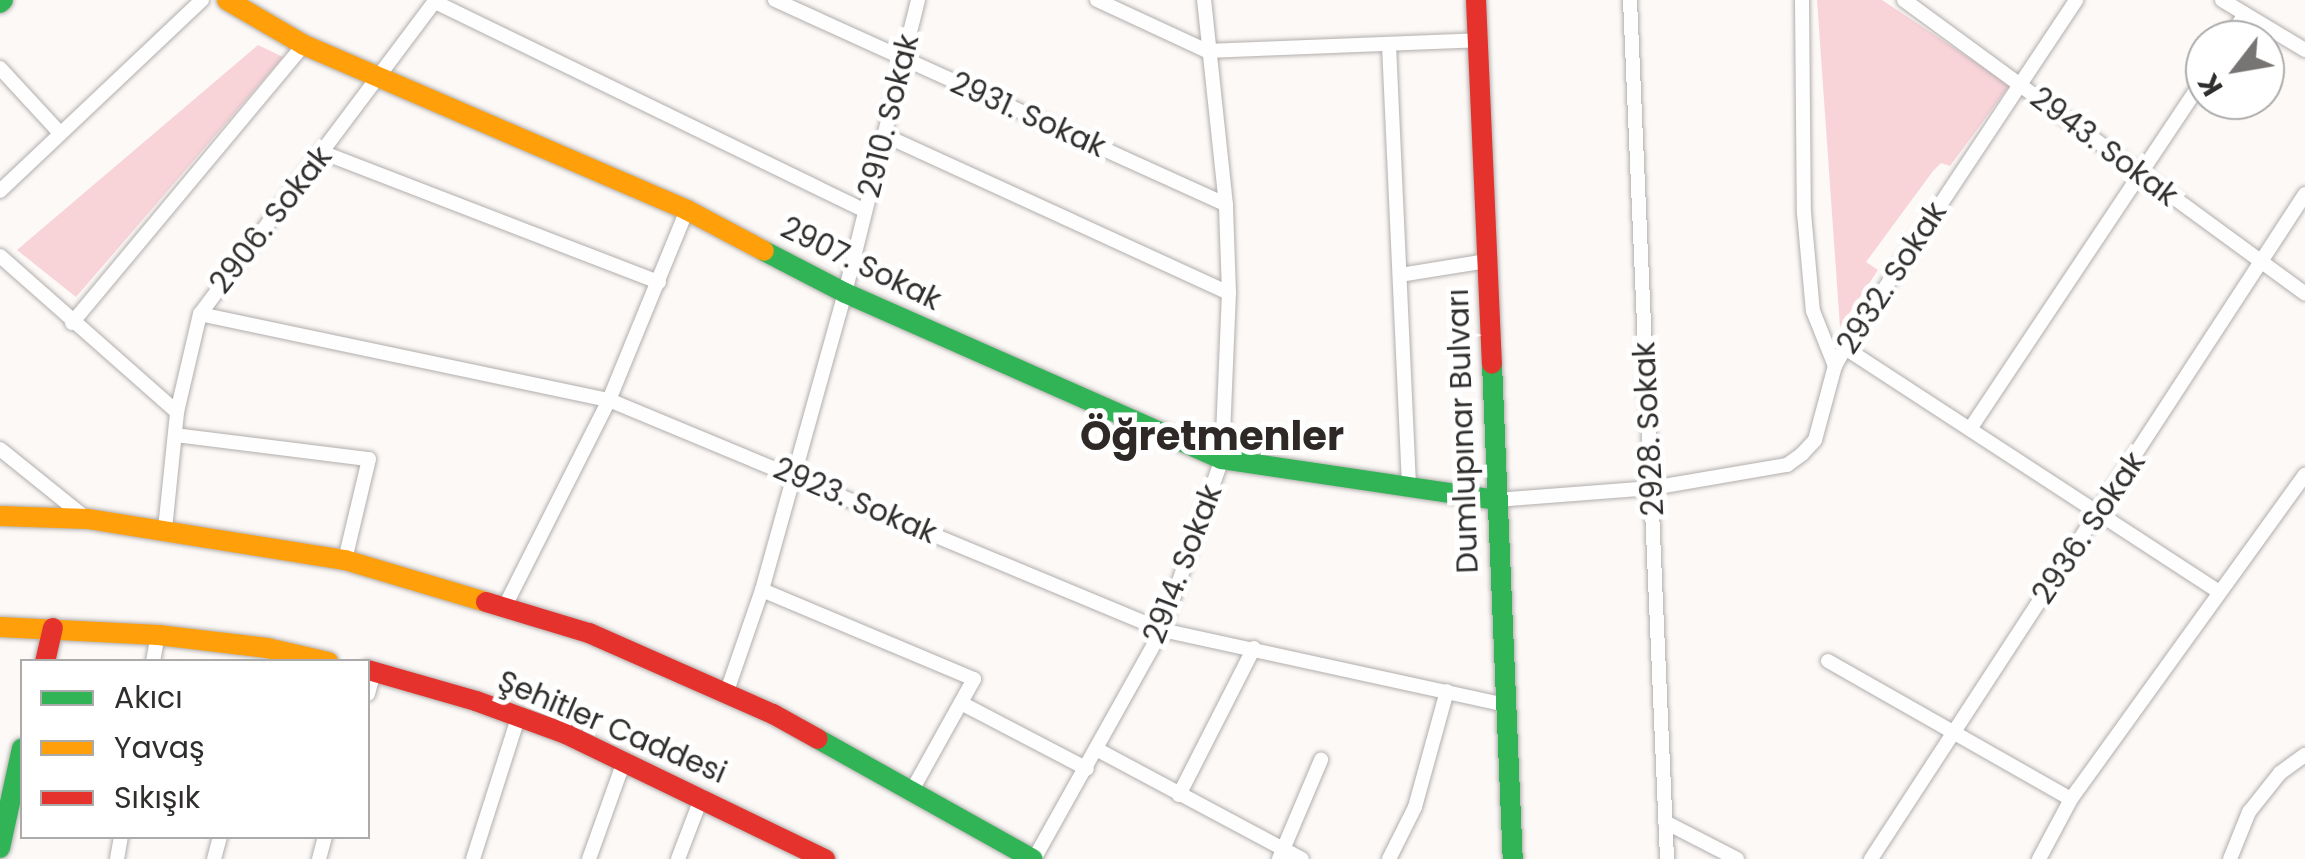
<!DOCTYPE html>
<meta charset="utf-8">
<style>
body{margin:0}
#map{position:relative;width:2305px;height:859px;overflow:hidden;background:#fcf9f7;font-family:Poppins,sans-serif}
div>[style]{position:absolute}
.green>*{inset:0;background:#f8d3d8}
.roads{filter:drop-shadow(0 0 2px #b1aeac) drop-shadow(0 0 2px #b1aeac)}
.street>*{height:14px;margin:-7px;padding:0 7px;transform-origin:7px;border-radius:7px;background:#fffefe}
.fast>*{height:20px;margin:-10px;padding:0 10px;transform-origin:10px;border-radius:10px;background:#30b455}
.slow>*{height:20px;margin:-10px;padding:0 10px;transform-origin:10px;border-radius:10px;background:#ff9f0a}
.jam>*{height:20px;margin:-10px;padding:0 10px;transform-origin:10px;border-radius:10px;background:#e5322d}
span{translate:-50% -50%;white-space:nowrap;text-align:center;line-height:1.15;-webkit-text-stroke:10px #fff;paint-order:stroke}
.street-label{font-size:30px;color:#302e2c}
.district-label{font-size:40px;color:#2e2926;font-weight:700}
.legend{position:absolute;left:20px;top:659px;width:350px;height:180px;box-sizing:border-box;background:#fff;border:2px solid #acabab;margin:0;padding:12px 18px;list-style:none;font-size:30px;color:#302e2c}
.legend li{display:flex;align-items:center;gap:20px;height:50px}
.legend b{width:50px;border:2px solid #acabab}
.north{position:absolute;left:2185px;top:20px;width:100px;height:100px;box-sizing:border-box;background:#fff;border:2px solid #acabab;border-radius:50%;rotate:239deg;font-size:28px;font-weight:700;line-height:40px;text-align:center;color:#302e2c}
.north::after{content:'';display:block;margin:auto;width:35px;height:45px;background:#777573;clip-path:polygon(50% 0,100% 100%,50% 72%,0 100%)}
</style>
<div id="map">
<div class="green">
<i style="clip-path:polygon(1817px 0,1882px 0,2010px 85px,1950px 166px,1941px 163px,1933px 171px,1866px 262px,1878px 270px,1840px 327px)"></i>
<i style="clip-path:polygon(258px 45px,283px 57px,76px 297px,17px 250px)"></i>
</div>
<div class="roads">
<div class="street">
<i style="left:775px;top:0;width:495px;rotate:24.4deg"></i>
<i style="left:1097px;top:0;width:121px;rotate:24.9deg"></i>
<i style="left:1207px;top:51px;width:270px;rotate:-2.3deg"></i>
<i style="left:1630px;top:0;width:860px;rotate:87.53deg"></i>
<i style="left:1802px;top:0;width:213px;rotate:89.5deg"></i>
<i style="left:1804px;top:213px;width:98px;rotate:84.8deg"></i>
<i style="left:1813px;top:311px;width:59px;rotate:68.2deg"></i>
<i style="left:1904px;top:0;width:497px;rotate:36.2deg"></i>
<i style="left:2222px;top:0;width:97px;rotate:31.1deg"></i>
<i style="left:435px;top:2px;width:478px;rotate:25.9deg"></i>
<i style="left:2228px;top:40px;width:31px;rotate:-57deg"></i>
<i style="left:1389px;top:45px;width:443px;rotate:87.4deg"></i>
<i style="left:0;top:68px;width:88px;rotate:47.3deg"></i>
<i style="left:884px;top:135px;width:379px;rotate:24.6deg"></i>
<i style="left:324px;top:153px;width:359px;rotate:21.1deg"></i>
<i style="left:0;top:191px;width:278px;rotate:-43.4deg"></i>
<i style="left:0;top:256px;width:236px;rotate:41.4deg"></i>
<i style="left:1400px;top:275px;width:87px;rotate:-9.2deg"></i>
<i style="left:200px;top:314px;width:418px;rotate:11.9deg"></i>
<i style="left:609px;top:400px;width:599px;rotate:22.58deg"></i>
<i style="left:1162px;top:630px;width:352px;rotate:12.3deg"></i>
<i style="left:72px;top:323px;width:362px;rotate:-50.2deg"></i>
<i style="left:1845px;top:348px;width:445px;rotate:33.1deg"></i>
<i style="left:1970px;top:429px;width:423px;rotate:-56.3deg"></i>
<i style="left:175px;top:435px;width:195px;rotate:7.1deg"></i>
<i style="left:369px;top:459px;width:104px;rotate:103.4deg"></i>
<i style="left:0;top:449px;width:112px;rotate:38.8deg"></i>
<i style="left:1496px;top:500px;width:156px;rotate:-4.4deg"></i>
<i style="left:1652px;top:488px;width:137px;rotate:-9.7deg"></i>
<i style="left:1787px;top:465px;width:19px;rotate:-36deg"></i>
<i style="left:1802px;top:454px;width:19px;rotate:-47deg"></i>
<i style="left:1815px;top:440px;width:77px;rotate:-74.9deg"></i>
<i style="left:1835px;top:366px;width:21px;rotate:-61deg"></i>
<i style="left:1845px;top:348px;width:418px;rotate:-56.4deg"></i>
<i style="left:165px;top:529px;width:118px;rotate:-84.1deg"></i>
<i style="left:177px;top:412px;width:101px;rotate:-76.8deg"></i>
<i style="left:200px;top:314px;width:393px;rotate:-53.1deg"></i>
<i style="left:762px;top:590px;width:230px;rotate:22.8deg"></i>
<i style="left:974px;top:679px;width:129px;rotate:119.1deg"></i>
<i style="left:504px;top:608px;width:233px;rotate:-63.2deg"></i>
<i style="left:609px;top:400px;width:205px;rotate:-67.7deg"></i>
<i style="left:1828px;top:661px;width:279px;rotate:29.6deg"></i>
<i style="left:153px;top:662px;width:27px;rotate:-80deg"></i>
<i style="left:368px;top:694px;width:23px;rotate:-75deg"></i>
<i style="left:726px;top:694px;width:110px;rotate:-70.9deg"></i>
<i style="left:762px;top:590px;width:308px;rotate:-74.4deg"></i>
<i style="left:845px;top:293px;width:302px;rotate:-76deg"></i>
<i style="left:961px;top:703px;width:142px;rotate:27.6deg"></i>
<i style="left:1098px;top:750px;width:231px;rotate:28.1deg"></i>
<i style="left:1179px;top:795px;width:165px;rotate:-63deg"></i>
<i style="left:1665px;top:822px;width:81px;rotate:27.2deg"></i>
<i style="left:117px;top:859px;width:23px;rotate:-80deg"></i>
<i style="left:214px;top:859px;width:24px;rotate:-75deg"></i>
<i style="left:319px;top:859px;width:24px;rotate:-75deg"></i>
<i style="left:473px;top:859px;width:148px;rotate:-72.3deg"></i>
<i style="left:589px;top:859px;width:104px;rotate:-70.3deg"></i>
<i style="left:678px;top:859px;width:67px;rotate:-69.1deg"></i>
<i style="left:1034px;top:859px;width:262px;rotate:-60.8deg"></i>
<i style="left:1162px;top:630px;width:181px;rotate:-70.7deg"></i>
<i style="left:1222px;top:459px;width:166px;rotate:-87.6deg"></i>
<i style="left:1229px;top:293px;width:88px;rotate:-92deg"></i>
<i style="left:1226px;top:205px;width:206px;rotate:-96.1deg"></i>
<i style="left:1279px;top:859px;width:108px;rotate:-67deg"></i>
<i style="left:1389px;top:859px;width:58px;rotate:-63.4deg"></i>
<i style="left:1415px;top:807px;width:120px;rotate:-74.6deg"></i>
<i style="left:1871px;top:859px;width:794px;rotate:-56.87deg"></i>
<i style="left:2039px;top:859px;width:68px;rotate:-61.9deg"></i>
<i style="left:2071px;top:799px;width:400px;rotate:-54.2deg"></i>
<i style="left:2230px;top:859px;width:51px;rotate:-68deg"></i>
<i style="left:2249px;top:812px;width:50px;rotate:-51.5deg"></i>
<i style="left:2280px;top:773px;width:31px;rotate:-36deg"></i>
</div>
<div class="fast">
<i style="left:0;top:3px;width:4px;rotate:-45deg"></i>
<i style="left:764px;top:251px;width:91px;rotate:27.4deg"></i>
<i style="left:845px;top:293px;width:412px;rotate:23.8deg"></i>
<i style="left:1222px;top:459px;width:277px;rotate:8.5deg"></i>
<i style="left:1492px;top:364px;width:495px;rotate:87.6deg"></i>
<i style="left:818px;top:739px;width:246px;rotate:29.2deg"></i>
<i style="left:0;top:848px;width:102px;rotate:-77.6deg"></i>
</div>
<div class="slow">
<i style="left:227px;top:0;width:89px;rotate:30.3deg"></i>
<i style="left:304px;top:45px;width:417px;rotate:23.3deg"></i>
<i style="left:687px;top:210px;width:87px;rotate:28deg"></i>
<i style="left:0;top:516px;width:88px;rotate:2deg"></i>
<i style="left:88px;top:519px;width:260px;rotate:9.1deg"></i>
<i style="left:345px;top:560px;width:147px;rotate:16.6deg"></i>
<i style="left:0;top:627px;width:158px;rotate:2.9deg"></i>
<i style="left:158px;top:635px;width:110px;rotate:6.8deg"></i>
<i style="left:267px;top:648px;width:63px;rotate:12.9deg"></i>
</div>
<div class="jam">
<i style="left:1476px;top:0;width:364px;rotate:87.5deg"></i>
<i style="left:486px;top:602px;width:108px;rotate:16.8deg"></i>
<i style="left:589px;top:633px;width:201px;rotate:23.8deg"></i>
<i style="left:773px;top:714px;width:51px;rotate:29.1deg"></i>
<i style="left:45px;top:662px;width:35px;rotate:-77deg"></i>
<i style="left:368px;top:670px;width:112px;rotate:16deg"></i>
<i style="left:476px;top:701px;width:96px;rotate:20.1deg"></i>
<i style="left:566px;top:734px;width:288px;rotate:25.8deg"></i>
</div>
</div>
<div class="street-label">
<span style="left:1028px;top:115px;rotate:24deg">2931. Sokak</span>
<span style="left:889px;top:116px;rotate:-76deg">2910. Sokak</span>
<span style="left:2104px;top:147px;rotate:37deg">2943. Sokak</span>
<span style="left:271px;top:220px;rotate:-52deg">2906. Sokak</span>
<span style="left:861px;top:264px;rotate:26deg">2907. Sokak</span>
<span style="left:1892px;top:278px;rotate:-57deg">2932. Sokak</span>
<span style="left:1649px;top:429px;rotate:-93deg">2928. Sokak</span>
<span style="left:1463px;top:431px;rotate:-92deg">Dumlupınar Bulvarı</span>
<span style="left:855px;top:501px;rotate:23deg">2923. Sokak</span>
<span style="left:2089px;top:528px;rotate:-56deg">2936. Sokak</span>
<span style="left:1183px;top:564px;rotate:-69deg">2914. Sokak</span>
<span style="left:612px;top:727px;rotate:23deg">Şehitler Caddesi</span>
</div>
<div class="district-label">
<span style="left:1212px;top:436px">Öğretmenler</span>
</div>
<ul class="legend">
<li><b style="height:12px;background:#30b455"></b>Akıcı</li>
<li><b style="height:12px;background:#ff9f0a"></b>Yavaş</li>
<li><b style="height:12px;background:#e5322d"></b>Sıkışık</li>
</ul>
<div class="north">K</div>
</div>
